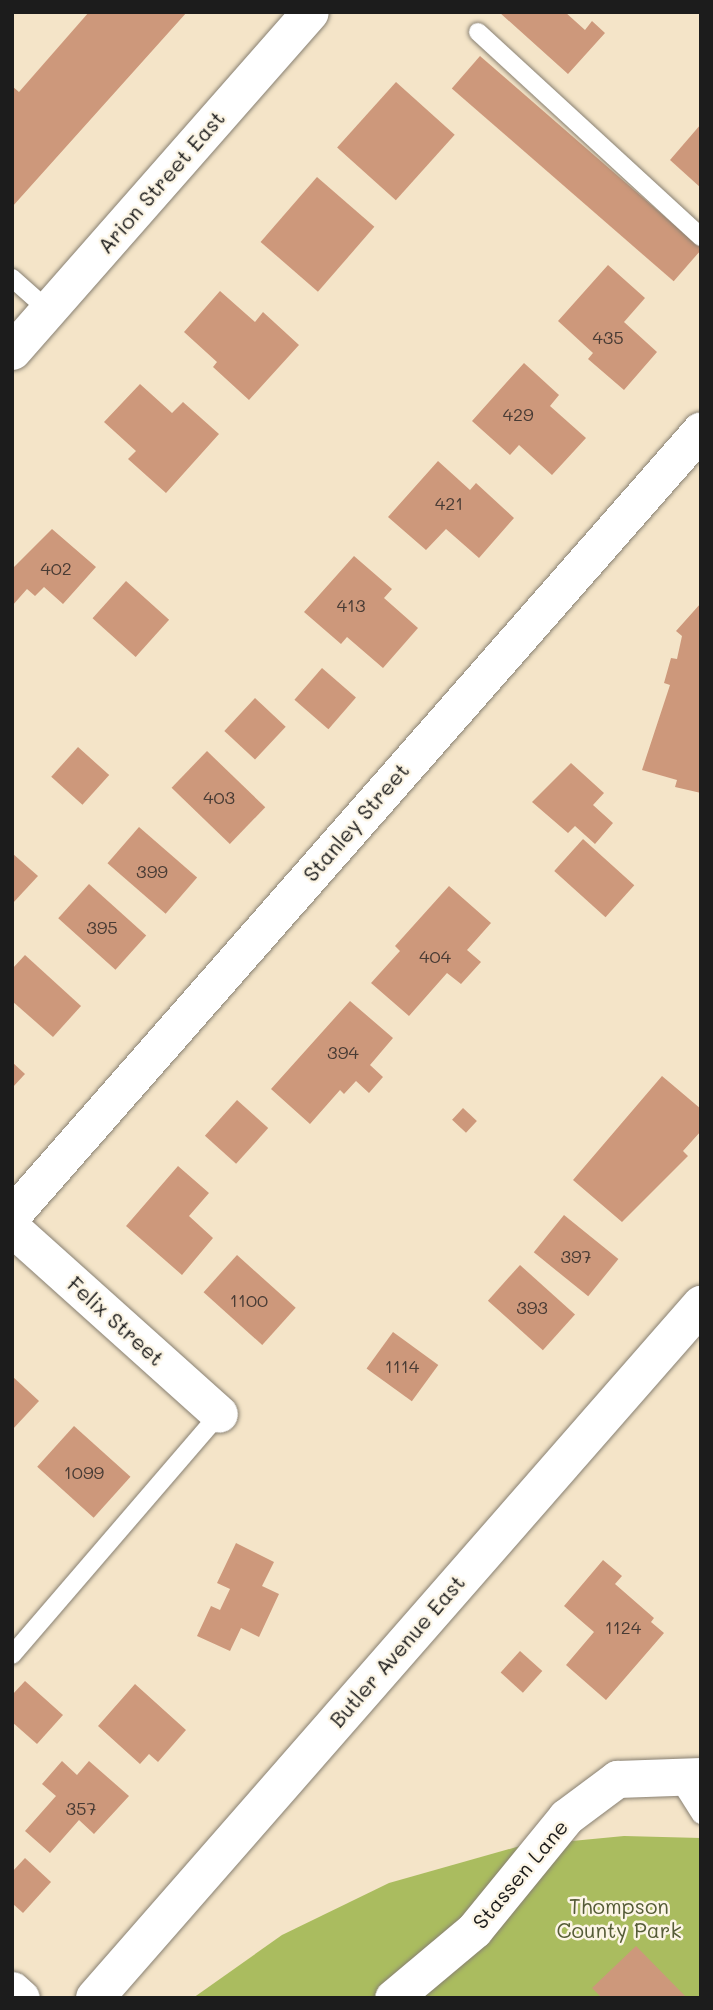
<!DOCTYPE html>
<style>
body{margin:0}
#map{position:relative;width:713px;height:2010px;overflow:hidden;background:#f4e4c8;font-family:Mali,sans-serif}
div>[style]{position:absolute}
.green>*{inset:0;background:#aabc5f}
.building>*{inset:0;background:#cd987b;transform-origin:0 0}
.roads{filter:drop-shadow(0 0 2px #888072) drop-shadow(0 0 2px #888072)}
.service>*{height:18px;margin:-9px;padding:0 9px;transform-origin:9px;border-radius:9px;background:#fff}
.minor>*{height:37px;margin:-18.5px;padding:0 18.5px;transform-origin:18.5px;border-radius:18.5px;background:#fff}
.tertiary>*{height:38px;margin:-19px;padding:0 19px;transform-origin:19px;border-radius:19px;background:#fff}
span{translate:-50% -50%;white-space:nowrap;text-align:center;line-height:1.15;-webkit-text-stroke:5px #fcf5e5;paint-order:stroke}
.number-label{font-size:18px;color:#483b34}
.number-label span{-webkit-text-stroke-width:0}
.street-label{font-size:21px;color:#1c1c1c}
.park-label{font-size:21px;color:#555c37}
.frame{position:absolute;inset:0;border:14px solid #1c1c1c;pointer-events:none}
</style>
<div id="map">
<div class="green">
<i style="clip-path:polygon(624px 1836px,701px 1838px,701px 1998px,193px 1998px,282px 1935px,389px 1883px,520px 1846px)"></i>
</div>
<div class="building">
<i style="clip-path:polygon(89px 12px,187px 12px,12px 207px,12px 86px,19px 92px)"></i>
<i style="clip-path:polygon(499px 12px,565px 12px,585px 30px,592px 21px,605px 33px,568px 74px)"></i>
<i style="left:480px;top:56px;width:294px;height:43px;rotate:41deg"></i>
<i style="left:396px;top:82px;width:79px;height:88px;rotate:42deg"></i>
<i style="clip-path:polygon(701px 124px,701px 188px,670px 160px)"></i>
<i style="left:317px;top:177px;width:76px;height:86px;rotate:41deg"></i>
<i style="clip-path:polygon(608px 265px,645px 298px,624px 322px,657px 352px,624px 390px,588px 359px,593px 353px,558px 321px)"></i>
<i style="clip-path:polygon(220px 291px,255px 322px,263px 312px,299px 345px,249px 400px,213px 367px,217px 362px,184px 332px)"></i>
<i style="clip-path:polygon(524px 363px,559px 395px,550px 406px,586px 438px,552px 475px,519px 445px,510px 455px,472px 421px)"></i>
<i style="clip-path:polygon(140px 384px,172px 413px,183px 402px,219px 434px,166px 493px,128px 459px,136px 451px,104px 422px)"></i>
<i style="clip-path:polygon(438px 461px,470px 490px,476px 483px,514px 518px,479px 558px,446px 529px,426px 550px,388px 517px)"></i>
<i style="clip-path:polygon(52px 529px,96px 567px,63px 604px,44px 587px,35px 596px,27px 589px,12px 606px,12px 569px)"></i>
<i style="clip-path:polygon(354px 556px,392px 589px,384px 598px,418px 628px,383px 668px,347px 637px,341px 644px,304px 612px)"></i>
<i style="left:126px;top:581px;width:58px;height:50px;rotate:42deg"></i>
<i style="clip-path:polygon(701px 603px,701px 793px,675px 787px,677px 780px,642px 770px,670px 685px,664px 683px,671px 658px,677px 659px,682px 636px,676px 631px)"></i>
<i style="left:322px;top:668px;width:45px;height:42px;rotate:41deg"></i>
<i style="left:255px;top:698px;width:42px;height:45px;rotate:43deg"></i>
<i style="left:78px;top:747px;width:42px;height:40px;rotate:42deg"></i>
<i style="left:207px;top:751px;width:81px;height:51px;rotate:44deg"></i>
<i style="clip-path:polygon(571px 763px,604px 793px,593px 805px,613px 823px,595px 844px,575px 826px,568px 833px,532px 802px)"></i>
<i style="left:139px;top:827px;width:77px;height:48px;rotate:41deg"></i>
<i style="left:583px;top:839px;width:69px;height:43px;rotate:42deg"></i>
<i style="clip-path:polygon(12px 853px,38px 876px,12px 904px)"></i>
<i style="left:89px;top:884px;width:77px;height:46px;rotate:42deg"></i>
<i style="clip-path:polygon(449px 886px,491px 923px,467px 950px,481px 962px,461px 984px,447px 973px,409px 1016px,371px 983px,400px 951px,395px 946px)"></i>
<i style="clip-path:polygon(25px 955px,81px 1006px,53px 1037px,12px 1001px,12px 969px)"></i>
<i style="clip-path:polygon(350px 1001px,393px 1038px,370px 1065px,383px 1077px,369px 1093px,356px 1081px,344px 1094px,340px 1090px,310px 1124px,271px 1089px)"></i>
<i style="clip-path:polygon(12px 1062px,25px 1074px,12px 1088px)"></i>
<i style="clip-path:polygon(662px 1076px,701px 1109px,701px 1131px,683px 1151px,688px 1156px,622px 1222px,573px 1180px)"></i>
<i style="left:237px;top:1100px;width:42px;height:48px;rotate:42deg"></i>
<i style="left:463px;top:1108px;width:19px;height:16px;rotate:43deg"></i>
<i style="clip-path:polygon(178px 1166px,209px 1193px,189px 1216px,213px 1238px,182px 1275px,126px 1226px)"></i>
<i style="left:564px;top:1215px;width:70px;height:48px;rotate:39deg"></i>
<i style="left:237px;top:1255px;width:79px;height:50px;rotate:42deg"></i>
<i style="left:520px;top:1265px;width:74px;height:48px;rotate:42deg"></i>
<i style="left:393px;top:1332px;width:56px;height:45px;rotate:36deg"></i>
<i style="clip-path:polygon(12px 1376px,39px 1401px,12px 1430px)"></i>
<i style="left:74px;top:1426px;width:76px;height:55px;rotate:42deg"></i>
<i style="clip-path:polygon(236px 1543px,274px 1562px,262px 1586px,279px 1594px,259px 1637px,241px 1628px,230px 1651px,197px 1636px,211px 1606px,220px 1610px,230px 1589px,217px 1583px)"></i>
<i style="clip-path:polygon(603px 1560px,622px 1576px,615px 1584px,654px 1618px,651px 1622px,664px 1633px,606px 1700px,566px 1665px,594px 1632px,564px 1606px)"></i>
<i style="left:520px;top:1651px;width:30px;height:29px;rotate:42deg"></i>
<i style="clip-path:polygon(25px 1681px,63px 1715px,37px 1744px,12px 1722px,12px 1695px)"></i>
<i style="clip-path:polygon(135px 1684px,186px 1730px,158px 1762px,149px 1754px,140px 1764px,98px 1726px)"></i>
<i style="clip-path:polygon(62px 1761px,77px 1775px,89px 1761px,129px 1796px,94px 1834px,79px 1820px,50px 1853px,25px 1831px,56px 1796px,42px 1784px)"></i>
<i style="clip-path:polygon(25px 1858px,51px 1882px,23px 1913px,12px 1903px,12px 1872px)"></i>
<i style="clip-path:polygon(636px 1946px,687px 1998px,602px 1998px,592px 1988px)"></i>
</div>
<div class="roads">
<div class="service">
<i style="left:478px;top:32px;width:303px;rotate:42.6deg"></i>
<i style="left:12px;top:278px;width:48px;rotate:41.6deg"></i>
<i style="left:12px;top:1655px;width:318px;rotate:-49.3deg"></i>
<i style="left:677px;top:1777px;width:45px;rotate:57.7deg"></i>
</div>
<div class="minor">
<i style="left:12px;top:351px;width:451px;rotate:-48.7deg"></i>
<i style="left:12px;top:1215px;width:1044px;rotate:-48.73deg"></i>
<i style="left:12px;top:1228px;width:278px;rotate:41.9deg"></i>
<i style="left:12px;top:1990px;width:12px;rotate:42deg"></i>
<i style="left:393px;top:1998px;width:106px;rotate:-40deg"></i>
<i style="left:474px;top:1930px;width:146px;rotate:-50.8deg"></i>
<i style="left:566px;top:1817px;width:64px;rotate:-36.7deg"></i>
<i style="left:617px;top:1779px;width:84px;rotate:-2deg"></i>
</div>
<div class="tertiary">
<i style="left:95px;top:1998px;width:921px;rotate:-48.83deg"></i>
</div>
</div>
<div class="number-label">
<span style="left:608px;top:337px">435</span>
<span style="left:518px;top:414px">429</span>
<span style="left:449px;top:503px">421</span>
<span style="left:56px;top:568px">402</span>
<span style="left:351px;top:605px">413</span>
<span style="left:219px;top:797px">403</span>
<span style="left:152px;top:871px">399</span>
<span style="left:102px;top:927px">395</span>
<span style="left:435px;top:956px">404</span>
<span style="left:343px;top:1052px">394</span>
<span style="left:576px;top:1256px">397</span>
<span style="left:249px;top:1300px">1100</span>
<span style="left:532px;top:1307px">393</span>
<span style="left:402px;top:1366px">1114</span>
<span style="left:84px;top:1472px">1099</span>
<span style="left:623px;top:1627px">1124</span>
<span style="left:81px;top:1808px">357</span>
</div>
<div class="street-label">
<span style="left:161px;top:182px;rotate:-49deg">Arion Street East</span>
<span style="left:356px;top:822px;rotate:-49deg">Stanley Street</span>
<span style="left:116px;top:1321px;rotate:42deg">Felix Street</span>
<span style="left:397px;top:1651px;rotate:-49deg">Butler Avenue East</span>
<span style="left:520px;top:1874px;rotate:-50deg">Stassen Lane</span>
</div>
<div class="park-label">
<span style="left:619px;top:1918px">Thompson<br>County Park</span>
</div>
<div class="frame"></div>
</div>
